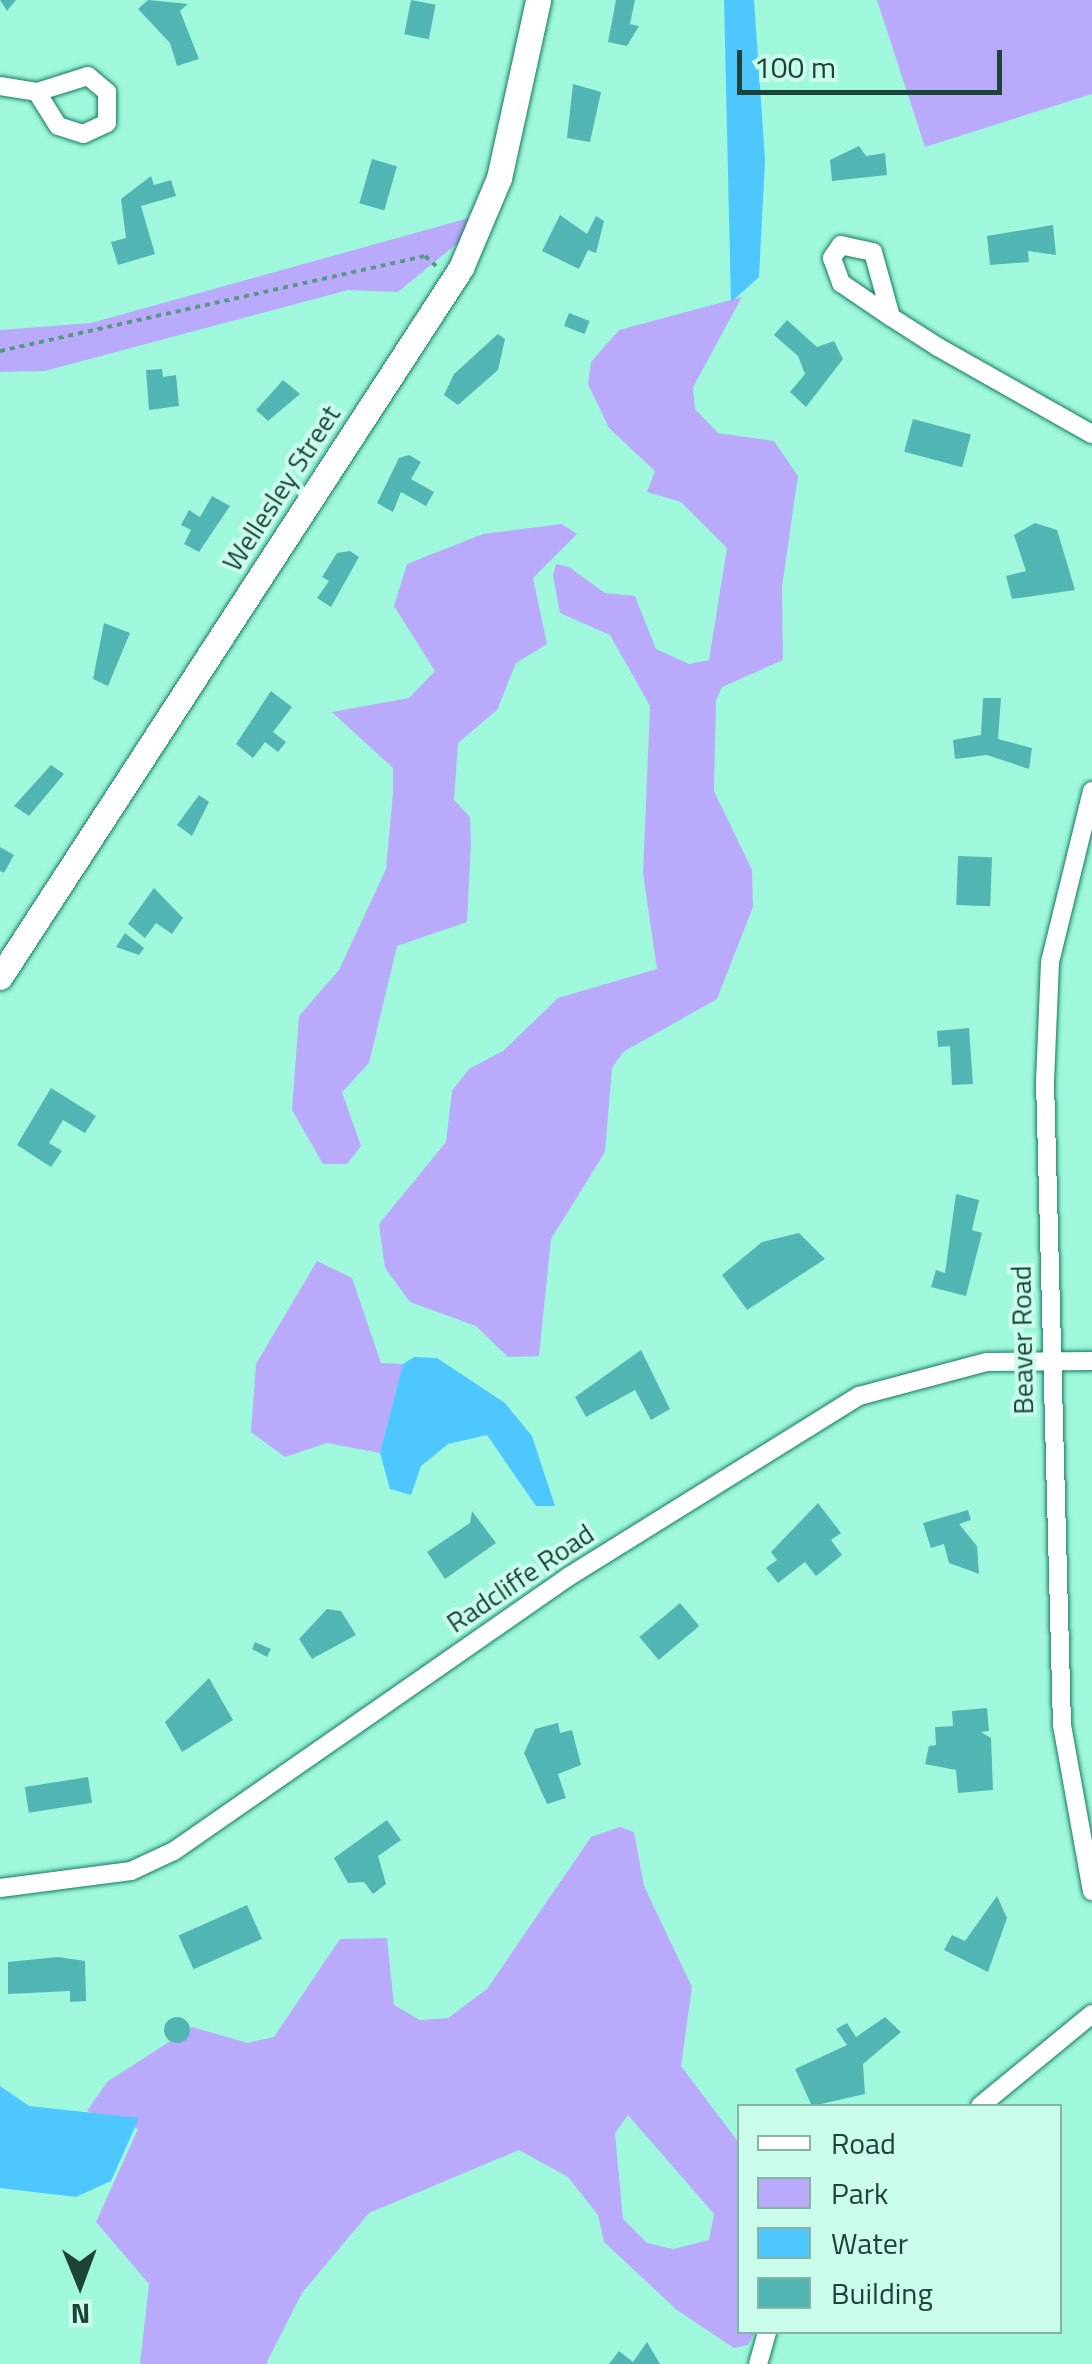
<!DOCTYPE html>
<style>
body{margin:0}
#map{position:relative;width:1092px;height:2364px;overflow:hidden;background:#9ff8dc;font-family:"Titillium Web",sans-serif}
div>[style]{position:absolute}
.green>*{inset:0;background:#baaafc}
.water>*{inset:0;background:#4ec6fe}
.building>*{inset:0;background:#51b6b3;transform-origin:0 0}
.round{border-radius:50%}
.path>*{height:4px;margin-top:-2px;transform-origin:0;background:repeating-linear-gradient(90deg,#599683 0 5px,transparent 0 10px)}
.roads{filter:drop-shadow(0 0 2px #157962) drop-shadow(0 0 2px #157962)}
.street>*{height:18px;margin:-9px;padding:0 9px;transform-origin:9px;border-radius:9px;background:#fff}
.secondary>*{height:25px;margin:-12.5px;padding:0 12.5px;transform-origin:12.5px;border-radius:12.5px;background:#fff}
span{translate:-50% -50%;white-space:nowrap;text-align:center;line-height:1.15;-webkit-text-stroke:8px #cafdec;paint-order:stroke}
.street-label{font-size:28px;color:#1e4338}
.legend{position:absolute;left:737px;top:2104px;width:325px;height:230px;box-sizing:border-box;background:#cafdec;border:2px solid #85b3a4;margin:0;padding:12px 18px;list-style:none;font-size:30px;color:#1e4338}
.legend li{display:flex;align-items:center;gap:20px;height:50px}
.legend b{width:50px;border:2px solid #85b3a4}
.north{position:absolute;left:30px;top:2234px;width:100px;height:100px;-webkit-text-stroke:8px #cafdec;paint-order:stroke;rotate:179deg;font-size:28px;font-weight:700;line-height:40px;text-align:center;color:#1e4338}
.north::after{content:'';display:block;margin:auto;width:35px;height:45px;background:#1e4338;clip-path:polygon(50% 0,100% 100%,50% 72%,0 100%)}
.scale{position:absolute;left:737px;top:50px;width:265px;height:45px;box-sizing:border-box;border:5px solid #1e4338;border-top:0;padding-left:12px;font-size:30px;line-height:35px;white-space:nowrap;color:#1e4338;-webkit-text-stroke:8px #cafdec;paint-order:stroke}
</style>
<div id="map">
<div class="green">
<i style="clip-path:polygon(877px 0,1092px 0,1092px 94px,925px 147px)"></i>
<i style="clip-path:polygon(498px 210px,398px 292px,348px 290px,45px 371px,0 372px,0 330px,91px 323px)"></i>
<i style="clip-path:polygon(742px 297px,693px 387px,695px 409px,718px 433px,774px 441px,798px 476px,782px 587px,783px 660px,722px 687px,716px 700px,714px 791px,752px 870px,753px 907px,717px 999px,623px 1052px,612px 1068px,605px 1152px,551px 1239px,539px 1356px,508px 1357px,476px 1326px,410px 1302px,385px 1268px,379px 1224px,446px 1142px,452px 1091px,469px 1069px,503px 1051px,558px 998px,657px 969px,643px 873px,650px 706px,610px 635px,560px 613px,553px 575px,556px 564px,569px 567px,605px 593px,635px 596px,656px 649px,689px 664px,709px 660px,727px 548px,681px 502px,647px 492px,655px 471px,609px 428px,588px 384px,591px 362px,619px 330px)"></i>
<i style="clip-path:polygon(562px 524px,577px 534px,533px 578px,547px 644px,516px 663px,497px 710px,458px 743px,454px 800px,470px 817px,471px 844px,467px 922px,397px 946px,369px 1063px,342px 1092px,361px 1146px,347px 1164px,323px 1164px,292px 1110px,299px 1016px,339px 970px,386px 869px,393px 793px,393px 768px,332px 712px,409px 698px,435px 671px,394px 606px,407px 564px,483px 534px)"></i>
<i style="clip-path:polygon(317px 1261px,352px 1278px,381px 1363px,403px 1364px,380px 1453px,327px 1443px,285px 1457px,251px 1432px,256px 1364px)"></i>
<i style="clip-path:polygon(evenodd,620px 1827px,634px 1832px,644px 1886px,692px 1987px,681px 2066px,739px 2143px,740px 2332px,755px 2332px,748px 2345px,734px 2348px,677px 2310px,604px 2242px,598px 2215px,568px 2177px,519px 2150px,369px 2213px,302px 2293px,266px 2364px,140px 2364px,149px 2284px,96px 2222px,138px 2129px,87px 2111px,107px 2082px,192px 2027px,248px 2043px,274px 2037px,340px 1939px,387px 1938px,394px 2005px,420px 2020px,448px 2018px,487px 1989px,591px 1837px,620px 1827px,628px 2115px,714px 2214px,709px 2240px,673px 2249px,647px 2243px,623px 2219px,615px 2133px,628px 2115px)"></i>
</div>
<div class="water">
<i style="clip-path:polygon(724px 0,754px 0,765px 160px,759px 277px,731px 302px)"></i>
<i style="clip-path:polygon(414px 1357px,437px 1358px,505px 1403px,532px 1436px,555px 1506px,536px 1506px,487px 1435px,448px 1444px,421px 1466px,411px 1495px,390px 1489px,380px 1453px,403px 1364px)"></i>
<i style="clip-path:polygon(0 2086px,29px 2106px,139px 2118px,111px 2181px,76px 2197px,0 2188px)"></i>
</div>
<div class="building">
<i style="clip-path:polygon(0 0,16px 0,7px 11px)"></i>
<i style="clip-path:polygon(148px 0,188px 4px,180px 11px,199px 59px,177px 66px,170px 43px,138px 9px)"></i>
<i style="left:411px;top:0;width:25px;height:35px;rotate:11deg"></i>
<i style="clip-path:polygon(616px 0,635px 0,630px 24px,639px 26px,627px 46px,608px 42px)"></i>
<i style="clip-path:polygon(573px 84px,601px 92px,590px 142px,567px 138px)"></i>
<i style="clip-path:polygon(859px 146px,866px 156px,885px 153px,887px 175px,832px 181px,830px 160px)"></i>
<i style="left:372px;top:159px;width:26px;height:46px;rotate:16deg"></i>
<i style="clip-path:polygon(151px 176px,154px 185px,171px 180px,176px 196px,141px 206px,155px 254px,118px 265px,111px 242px,126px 238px,121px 199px)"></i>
<i style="clip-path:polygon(560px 215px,587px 234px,596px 216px,604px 221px,596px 253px,588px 250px,579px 269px,542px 251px)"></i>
<i style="clip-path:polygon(1053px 225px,1056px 255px,1028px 251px,1029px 262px,990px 265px,987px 236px)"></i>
<i style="left:569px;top:313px;width:22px;height:14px;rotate:21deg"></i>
<i style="clip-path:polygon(787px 320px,817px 347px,834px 341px,843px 359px,806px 407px,790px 392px,805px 374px,798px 356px,774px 335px)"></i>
<i style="clip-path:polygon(498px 334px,505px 339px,498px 370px,458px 405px,444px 395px,454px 374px)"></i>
<i style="clip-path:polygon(162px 369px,163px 377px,176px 375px,179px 406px,149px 410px,146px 370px)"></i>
<i style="clip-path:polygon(283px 380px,300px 394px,268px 421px,256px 410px)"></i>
<i style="left:913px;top:419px;width:60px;height:34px;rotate:15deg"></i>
<i style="clip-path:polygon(409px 455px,421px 462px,411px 479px,434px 492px,426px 506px,401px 492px,393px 512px,377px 503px,399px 458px)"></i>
<i style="clip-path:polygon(212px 496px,230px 506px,199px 552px,184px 544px,191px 530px,181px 525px,189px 510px,200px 517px)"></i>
<i style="clip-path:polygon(1035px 523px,1057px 530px,1075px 590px,1012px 599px,1006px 576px,1026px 571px,1014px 535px)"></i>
<i style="clip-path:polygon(350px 551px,359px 557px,331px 607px,317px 598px,329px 581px,322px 577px,337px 553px)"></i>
<i style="clip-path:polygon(104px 623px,130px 633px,108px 686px,93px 679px)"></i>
<i style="clip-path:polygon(271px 691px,292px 707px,273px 732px,286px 742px,278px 752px,265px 742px,253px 758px,236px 744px)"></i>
<i style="clip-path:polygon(983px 698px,1001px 698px,998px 739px,1032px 748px,1029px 769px,987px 755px,955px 759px,953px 740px,981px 735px)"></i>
<i style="clip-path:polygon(51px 765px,64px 774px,29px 816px,14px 806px)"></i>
<i style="clip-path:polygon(199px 795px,209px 802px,192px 836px,177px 825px)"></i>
<i style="clip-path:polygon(0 847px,14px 855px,4px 873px,0 871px)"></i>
<i style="left:958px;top:856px;width:34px;height:49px;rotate:2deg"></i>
<i style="clip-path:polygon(154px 888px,183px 918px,172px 934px,156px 923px,145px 938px,128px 924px)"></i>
<i style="clip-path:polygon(125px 933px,144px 948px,139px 955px,116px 947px)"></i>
<i style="clip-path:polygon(969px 1028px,973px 1084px,952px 1085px,950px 1046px,938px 1047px,937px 1031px)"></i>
<i style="clip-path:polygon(51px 1088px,96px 1116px,85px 1133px,63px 1120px,49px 1143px,62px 1151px,51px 1167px,17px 1145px)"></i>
<i style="clip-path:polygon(956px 1194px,979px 1200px,972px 1230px,982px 1233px,966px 1296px,931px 1287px,936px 1270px,945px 1273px)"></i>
<i style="clip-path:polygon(799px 1233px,825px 1259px,747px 1310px,722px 1275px,762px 1242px)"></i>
<i style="clip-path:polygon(641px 1350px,670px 1409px,651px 1420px,635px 1390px,586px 1417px,575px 1397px)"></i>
<i style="clip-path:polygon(818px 1503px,841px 1533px,831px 1540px,842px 1555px,816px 1576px,805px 1562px,778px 1583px,766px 1568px,777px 1560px,771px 1552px)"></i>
<i style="clip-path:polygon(968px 1510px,971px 1520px,959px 1524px,977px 1546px,979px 1574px,949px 1563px,944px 1544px,931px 1548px,923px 1523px)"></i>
<i style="clip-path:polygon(472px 1511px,496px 1543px,445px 1579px,427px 1552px,470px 1523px)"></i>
<i style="left:680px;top:1603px;width:30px;height:53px;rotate:50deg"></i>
<i style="clip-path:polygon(327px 1609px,341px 1611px,356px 1635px,312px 1659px,299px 1639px)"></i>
<i style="clip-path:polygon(255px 1642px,271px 1649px,267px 1657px,252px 1649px)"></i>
<i style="clip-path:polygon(209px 1678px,233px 1720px,182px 1752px,165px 1722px)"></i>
<i style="clip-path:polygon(987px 1708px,989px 1731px,981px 1732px,991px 1738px,993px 1790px,958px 1793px,956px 1770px,925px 1764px,929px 1746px,936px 1745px,935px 1727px,953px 1726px,952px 1711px)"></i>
<i style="clip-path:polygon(558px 1723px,560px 1733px,572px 1730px,581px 1765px,558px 1774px,566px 1798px,547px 1804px,524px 1753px,535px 1729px)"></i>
<i style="left:88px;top:1777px;width:26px;height:64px;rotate:81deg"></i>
<i style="clip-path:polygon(387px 1820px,401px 1840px,378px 1856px,386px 1884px,373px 1894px,364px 1882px,348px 1883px,334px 1858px)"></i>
<i style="clip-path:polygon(997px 1896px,1007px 1918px,988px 1972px,944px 1950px,952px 1935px,965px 1941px)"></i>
<i style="left:247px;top:1905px;width:37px;height:75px;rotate:66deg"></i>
<i style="clip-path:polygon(58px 1957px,85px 1961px,86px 2001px,70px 2002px,70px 1991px,8px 1994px,8px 1962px)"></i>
<i class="round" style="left:164px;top:2017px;width:26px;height:26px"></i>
<i style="clip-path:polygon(885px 2017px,901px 2032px,863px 2064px,865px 2094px,812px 2106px,795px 2069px,847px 2045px,836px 2029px,847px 2023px,856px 2037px)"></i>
<i style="clip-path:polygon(647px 2342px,660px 2364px,609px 2364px,619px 2351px,633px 2362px)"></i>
</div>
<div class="path">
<i style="left:0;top:351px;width:435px;rotate:-12.6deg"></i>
<i style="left:425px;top:256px;width:15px;rotate:42deg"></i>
</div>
<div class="roads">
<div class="street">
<i style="left:88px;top:76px;width:25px;rotate:40deg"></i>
<i style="left:107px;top:92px;width:31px;rotate:90deg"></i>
<i style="left:107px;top:123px;width:26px;rotate:155deg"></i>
<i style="left:83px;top:134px;width:26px;rotate:-162deg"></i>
<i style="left:58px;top:126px;width:40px;rotate:-122deg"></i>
<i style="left:37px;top:92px;width:53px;rotate:-17.4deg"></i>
<i style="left:0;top:86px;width:37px;rotate:9deg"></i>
<i style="left:891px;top:317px;width:67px;rotate:-105.5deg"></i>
<i style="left:873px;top:252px;width:33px;rotate:-168deg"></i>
<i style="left:841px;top:245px;width:16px;rotate:125deg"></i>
<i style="left:832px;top:258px;width:27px;rotate:70deg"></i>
<i style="left:841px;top:283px;width:60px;rotate:34.2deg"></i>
<i style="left:891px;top:317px;width:56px;rotate:32.6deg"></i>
<i style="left:938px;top:347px;width:177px;rotate:29.5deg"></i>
<i style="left:1092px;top:791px;width:176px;rotate:103.8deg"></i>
<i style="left:1050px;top:962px;width:119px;rotate:92.4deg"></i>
<i style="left:1045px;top:1081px;width:644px;rotate:88.49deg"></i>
<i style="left:1062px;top:1725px;width:169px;rotate:79.8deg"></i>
<i style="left:0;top:1888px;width:132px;rotate:-7.4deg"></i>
<i style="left:131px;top:1871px;width:47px;rotate:-24.9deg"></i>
<i style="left:174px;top:1851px;width:480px;rotate:-34.8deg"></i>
<i style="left:568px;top:1577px;width:343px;rotate:-31.9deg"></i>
<i style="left:859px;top:1396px;width:132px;rotate:-14.9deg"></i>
<i style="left:987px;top:1362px;width:105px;rotate:-0.5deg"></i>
<i style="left:980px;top:2106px;width:145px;rotate:-39.4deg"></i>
<i style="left:758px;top:2364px;width:33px;rotate:-74deg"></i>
</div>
<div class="secondary">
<i style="left:0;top:977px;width:846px;rotate:-56.97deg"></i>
<i style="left:461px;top:268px;width:98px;rotate:-67.1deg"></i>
<i style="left:499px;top:178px;width:182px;rotate:-77.6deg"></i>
</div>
</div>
<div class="street-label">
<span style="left:281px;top:488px;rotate:-57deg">Wellesley Street</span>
<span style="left:1022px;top:1340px;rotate:-91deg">Beaver Road</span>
<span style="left:520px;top:1578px;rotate:-34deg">Radcliffe Road</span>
</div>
<ul class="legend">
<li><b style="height:12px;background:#fff"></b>Road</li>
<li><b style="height:28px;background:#baaafc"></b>Park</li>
<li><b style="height:28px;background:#4ec6fe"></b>Water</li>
<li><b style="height:28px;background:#51b6b3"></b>Building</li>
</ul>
<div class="north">N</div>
<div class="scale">100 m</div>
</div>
